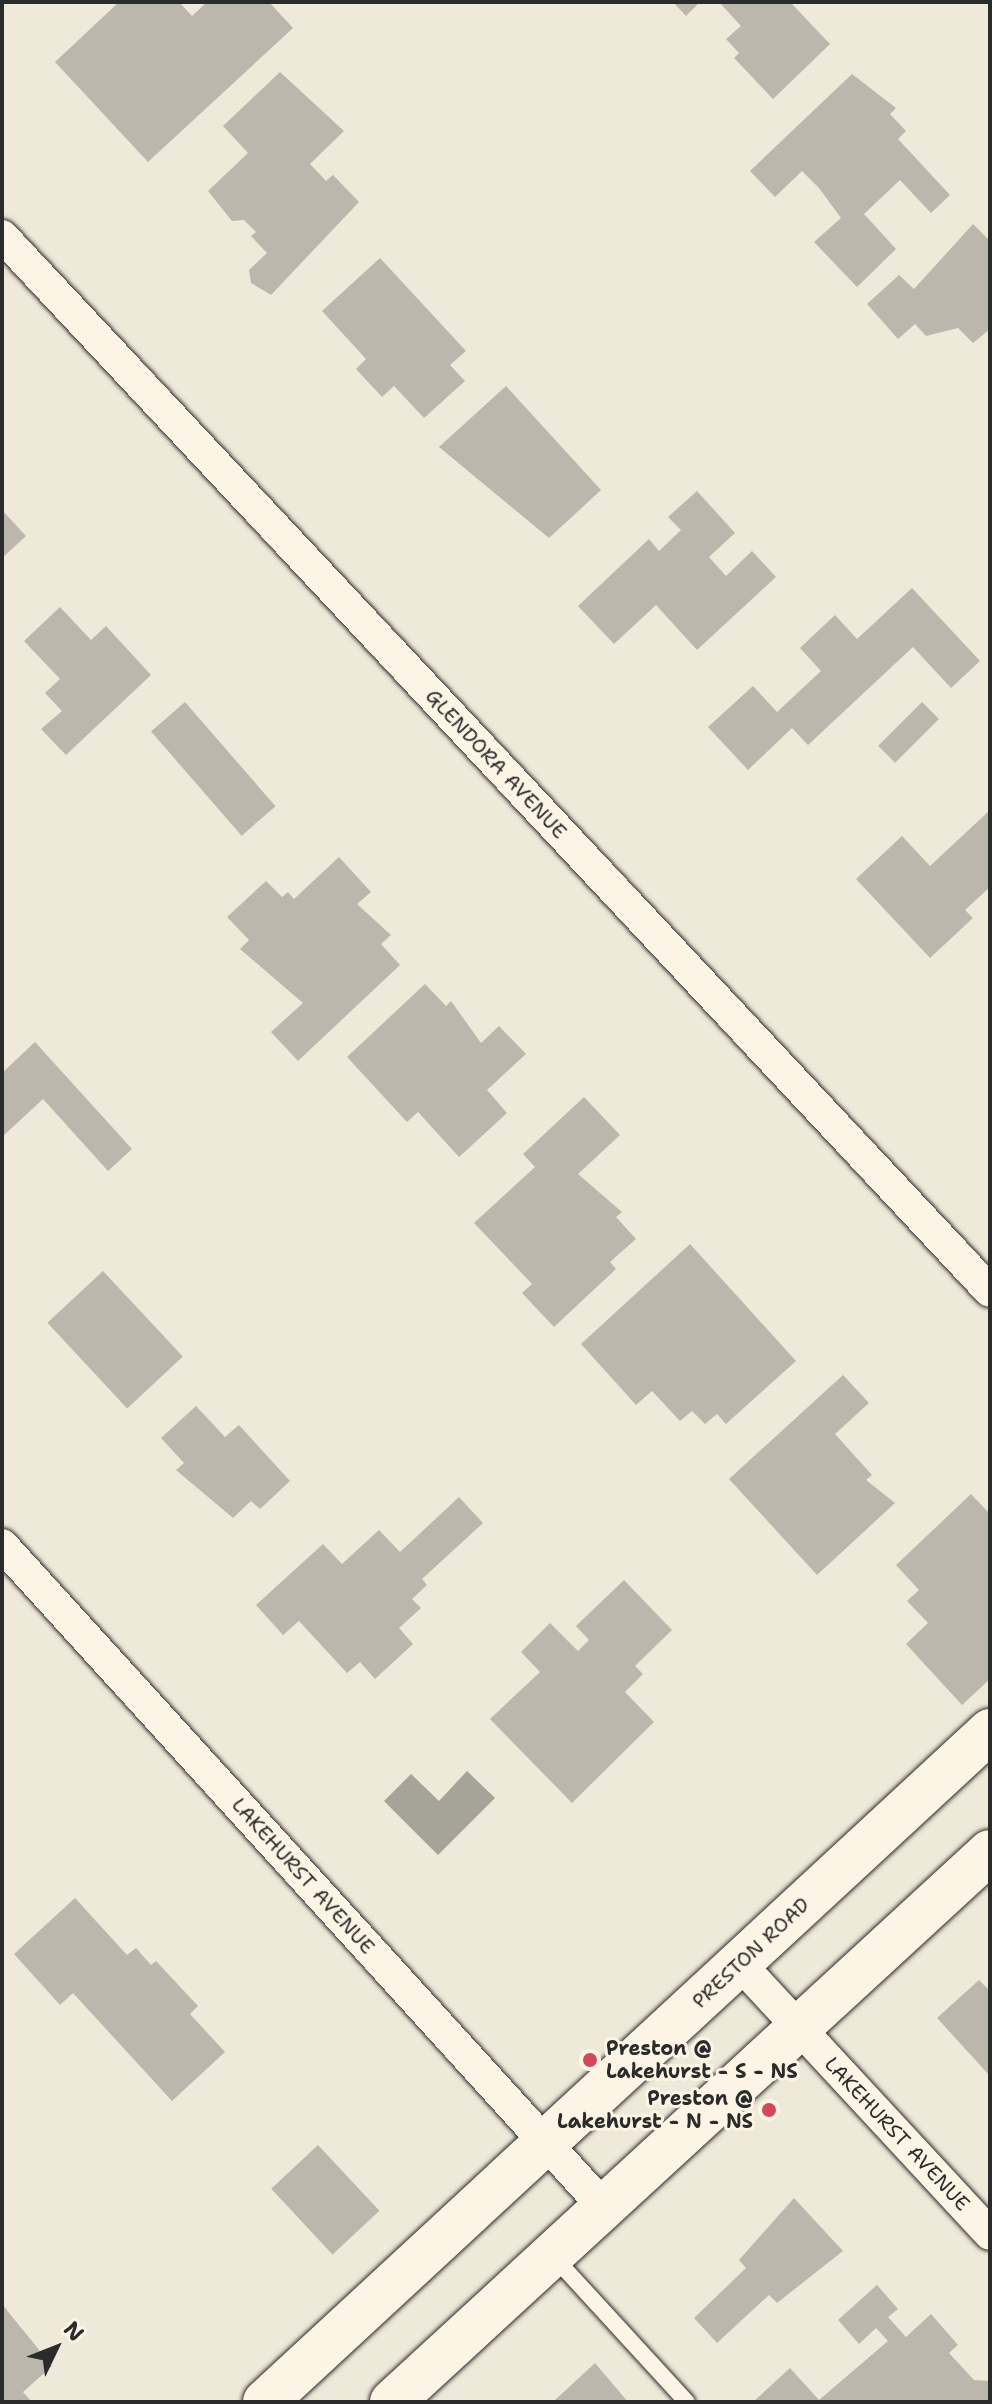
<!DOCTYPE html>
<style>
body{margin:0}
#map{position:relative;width:992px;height:2404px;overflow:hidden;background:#efe9da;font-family:"Shantell Sans",sans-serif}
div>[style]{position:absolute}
.water>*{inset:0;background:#a6a399}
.building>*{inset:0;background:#bcb7ac;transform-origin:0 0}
.roads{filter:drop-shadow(0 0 2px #2b2b2b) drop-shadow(0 0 2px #2b2b2b)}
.lane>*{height:16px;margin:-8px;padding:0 8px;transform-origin:8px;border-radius:8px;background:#fcf5e5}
.street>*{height:32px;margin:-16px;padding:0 16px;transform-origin:16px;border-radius:16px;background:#fcf5e5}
.primary>*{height:44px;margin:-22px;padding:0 22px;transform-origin:22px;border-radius:22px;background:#fcf5e5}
.dots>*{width:22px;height:22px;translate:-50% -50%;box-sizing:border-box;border:4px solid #fcf5e5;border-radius:50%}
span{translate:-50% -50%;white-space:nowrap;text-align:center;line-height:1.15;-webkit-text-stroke:6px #fcf5e5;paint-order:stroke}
.street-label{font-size:20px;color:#2b2b2b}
.poi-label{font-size:20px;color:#2b2b2b;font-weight:700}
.left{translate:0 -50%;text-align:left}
.right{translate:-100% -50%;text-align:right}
.frame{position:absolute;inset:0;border:4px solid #2b2b2b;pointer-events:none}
.north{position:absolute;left:16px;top:2308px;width:80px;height:80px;-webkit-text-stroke:6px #fcf5e5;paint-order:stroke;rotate:47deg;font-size:22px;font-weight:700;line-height:32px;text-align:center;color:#2b2b2b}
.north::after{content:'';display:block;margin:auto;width:28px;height:36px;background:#2b2b2b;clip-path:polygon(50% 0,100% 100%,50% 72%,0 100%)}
</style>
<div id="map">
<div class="water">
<i style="clip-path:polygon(467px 1771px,495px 1798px,438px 1855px,384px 1801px,411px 1774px,439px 1801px)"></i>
</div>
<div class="building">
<i style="clip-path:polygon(119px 2px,179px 2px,192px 16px,207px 2px,269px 2px,293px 28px,148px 162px,55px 62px)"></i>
<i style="clip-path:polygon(673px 2px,700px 2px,686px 16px)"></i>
<i style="clip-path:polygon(719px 2px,790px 2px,830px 44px,773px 99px,734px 58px,739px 53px,726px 39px,741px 26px)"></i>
<i style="clip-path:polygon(280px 72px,344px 131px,310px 164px,326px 181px,333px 175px,359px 202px,271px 295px,251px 283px,249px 270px,267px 253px,251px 236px,256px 232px,244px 220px,232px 221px,208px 191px,248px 153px,223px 126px)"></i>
<i style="clip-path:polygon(852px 74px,896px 108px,890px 114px,906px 131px,898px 139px,950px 195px,931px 213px,900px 180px,864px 214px,896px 249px,857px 287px,814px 242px,841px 218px,819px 188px,802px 171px,775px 197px,750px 171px)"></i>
<i style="clip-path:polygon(973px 224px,990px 241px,990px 329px,973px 343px,958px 328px,926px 336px,915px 324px,898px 339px,867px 304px,899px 275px,914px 289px)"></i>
<i style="clip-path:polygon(380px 258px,466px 351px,450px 365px,465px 381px,424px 418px,394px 386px,382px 397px,356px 369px,366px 359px,322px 311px)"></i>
<i style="clip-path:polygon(506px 386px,601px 490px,549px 538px,439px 447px)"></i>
<i style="clip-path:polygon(697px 491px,735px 533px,709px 557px,726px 576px,752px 551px,776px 577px,697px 650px,656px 605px,614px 644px,578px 606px,649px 539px,659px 551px,681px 530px,668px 517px)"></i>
<i style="clip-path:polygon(2px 510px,26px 536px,2px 558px)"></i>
<i style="clip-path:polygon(912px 588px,980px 661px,951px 688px,913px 647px,808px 745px,792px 728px,748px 770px,708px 727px,753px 686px,777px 712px,821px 671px,800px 648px,835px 615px,857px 639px)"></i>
<i style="clip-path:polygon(60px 607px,91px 640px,106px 626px,151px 675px,66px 755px,41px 729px,62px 711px,45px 693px,60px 679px,24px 641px)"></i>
<i style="left:185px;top:702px;width:138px;height:45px;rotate:49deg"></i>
<i style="left:922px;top:702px;width:24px;height:62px;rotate:45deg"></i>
<i style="clip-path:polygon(990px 810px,990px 887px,965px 910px,973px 918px,930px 958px,856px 879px,902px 836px,930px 866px)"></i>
<i style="clip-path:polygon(339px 857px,371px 892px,357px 904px,391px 935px,381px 944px,400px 965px,298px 1061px,271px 1032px,303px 1003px,240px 949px,249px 940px,227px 917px,266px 881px,282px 897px,288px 892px,294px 899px)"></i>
<i style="clip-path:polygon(425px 984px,446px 1006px,451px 1001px,481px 1043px,499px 1026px,526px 1054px,487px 1090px,507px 1113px,459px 1157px,418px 1112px,407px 1122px,347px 1057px)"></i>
<i style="clip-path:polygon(35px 1042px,132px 1149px,108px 1171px,43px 1099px,2px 1137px,2px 1073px)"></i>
<i style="clip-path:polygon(584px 1097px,620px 1135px,578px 1174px,622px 1212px,616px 1217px,636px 1239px,610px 1262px,616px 1269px,554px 1327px,522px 1293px,532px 1284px,474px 1223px,535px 1167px,523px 1154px)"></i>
<i style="clip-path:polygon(690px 1244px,796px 1361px,726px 1424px,717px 1414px,705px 1424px,692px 1411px,680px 1421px,652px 1391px,636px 1405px,581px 1344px)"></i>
<i style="left:103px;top:1271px;width:117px;height:76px;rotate:47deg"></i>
<i style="clip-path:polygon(843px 1375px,869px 1403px,835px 1434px,872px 1475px,866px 1480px,895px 1503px,817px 1575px,729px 1479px)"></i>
<i style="clip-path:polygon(196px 1406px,225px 1437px,239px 1425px,290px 1481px,260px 1509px,251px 1501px,233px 1518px,176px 1470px,184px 1463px,161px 1438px)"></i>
<i style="clip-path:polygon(971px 1494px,990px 1514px,990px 1679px,962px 1705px,906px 1644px,928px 1623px,907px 1601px,919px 1590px,896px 1565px)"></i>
<i style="clip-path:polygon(459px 1497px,483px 1523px,422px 1579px,427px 1585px,412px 1599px,421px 1608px,399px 1628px,413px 1644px,375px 1679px,360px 1662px,347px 1673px,299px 1621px,283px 1635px,256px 1605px,323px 1544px,342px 1564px,379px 1530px,400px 1552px)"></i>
<i style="clip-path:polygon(624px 1580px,672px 1630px,635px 1666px,643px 1674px,625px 1692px,654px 1722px,572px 1803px,490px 1719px,540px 1672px,521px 1652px,550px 1623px,578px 1651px,589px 1640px,576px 1626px)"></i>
<i style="clip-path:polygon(75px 1898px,127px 1955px,136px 1948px,151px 1965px,156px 1961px,198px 2006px,190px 2014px,225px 2052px,172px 2101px,73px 1993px,60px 2005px,14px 1954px)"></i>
<i style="clip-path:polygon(979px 1980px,990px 1991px,990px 2076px,937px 2018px)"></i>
<i style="left:318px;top:2145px;width:90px;height:64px;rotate:47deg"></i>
<i style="clip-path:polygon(794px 2198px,843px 2251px,777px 2303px,769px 2295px,717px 2343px,694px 2318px,746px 2268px,739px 2260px)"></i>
<i style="clip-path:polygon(877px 2285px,898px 2309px,888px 2317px,906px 2337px,931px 2314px,958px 2345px,949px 2353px,974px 2380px,990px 2381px,990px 2402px,753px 2402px,790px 2368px,819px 2400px,888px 2341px,876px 2328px,859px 2344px,838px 2320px)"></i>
<i style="clip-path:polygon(2px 2304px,52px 2366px,23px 2392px,32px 2402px,2px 2402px)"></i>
<i style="clip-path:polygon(595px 2363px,628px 2402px,553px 2402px)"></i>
</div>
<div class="roads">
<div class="lane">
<i style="left:553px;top:2256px;width:198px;rotate:47.5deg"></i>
</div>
<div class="street">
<i style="left:2px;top:236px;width:1445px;rotate:46.88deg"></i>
<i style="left:2px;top:1545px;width:895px;rotate:47.72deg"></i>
<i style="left:739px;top:1963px;width:369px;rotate:47.2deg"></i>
</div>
<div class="primary">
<i style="left:265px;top:2402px;width:988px;rotate:-42.78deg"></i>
<i style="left:392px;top:2402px;width:812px;rotate:-42.61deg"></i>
</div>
</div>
<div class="dots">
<i style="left:590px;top:2060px;background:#d1495b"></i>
<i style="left:769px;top:2110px;background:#d1495b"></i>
</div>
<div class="street-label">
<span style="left:496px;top:764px;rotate:47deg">GLENDORA AVENUE</span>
<span style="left:303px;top:1876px;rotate:48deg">LAKEHURST AVENUE</span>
<span style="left:751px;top:1953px;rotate:-43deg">PRESTON ROAD</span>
<span style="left:897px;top:2134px;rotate:47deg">LAKEHURST AVENUE</span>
</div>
<div class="poi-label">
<span class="left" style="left:606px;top:2060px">Preston @<br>Lakehurst - S - NS</span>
<span class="right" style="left:753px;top:2110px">Preston @<br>Lakehurst - N - NS</span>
</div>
<div class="frame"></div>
<div class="north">N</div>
</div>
